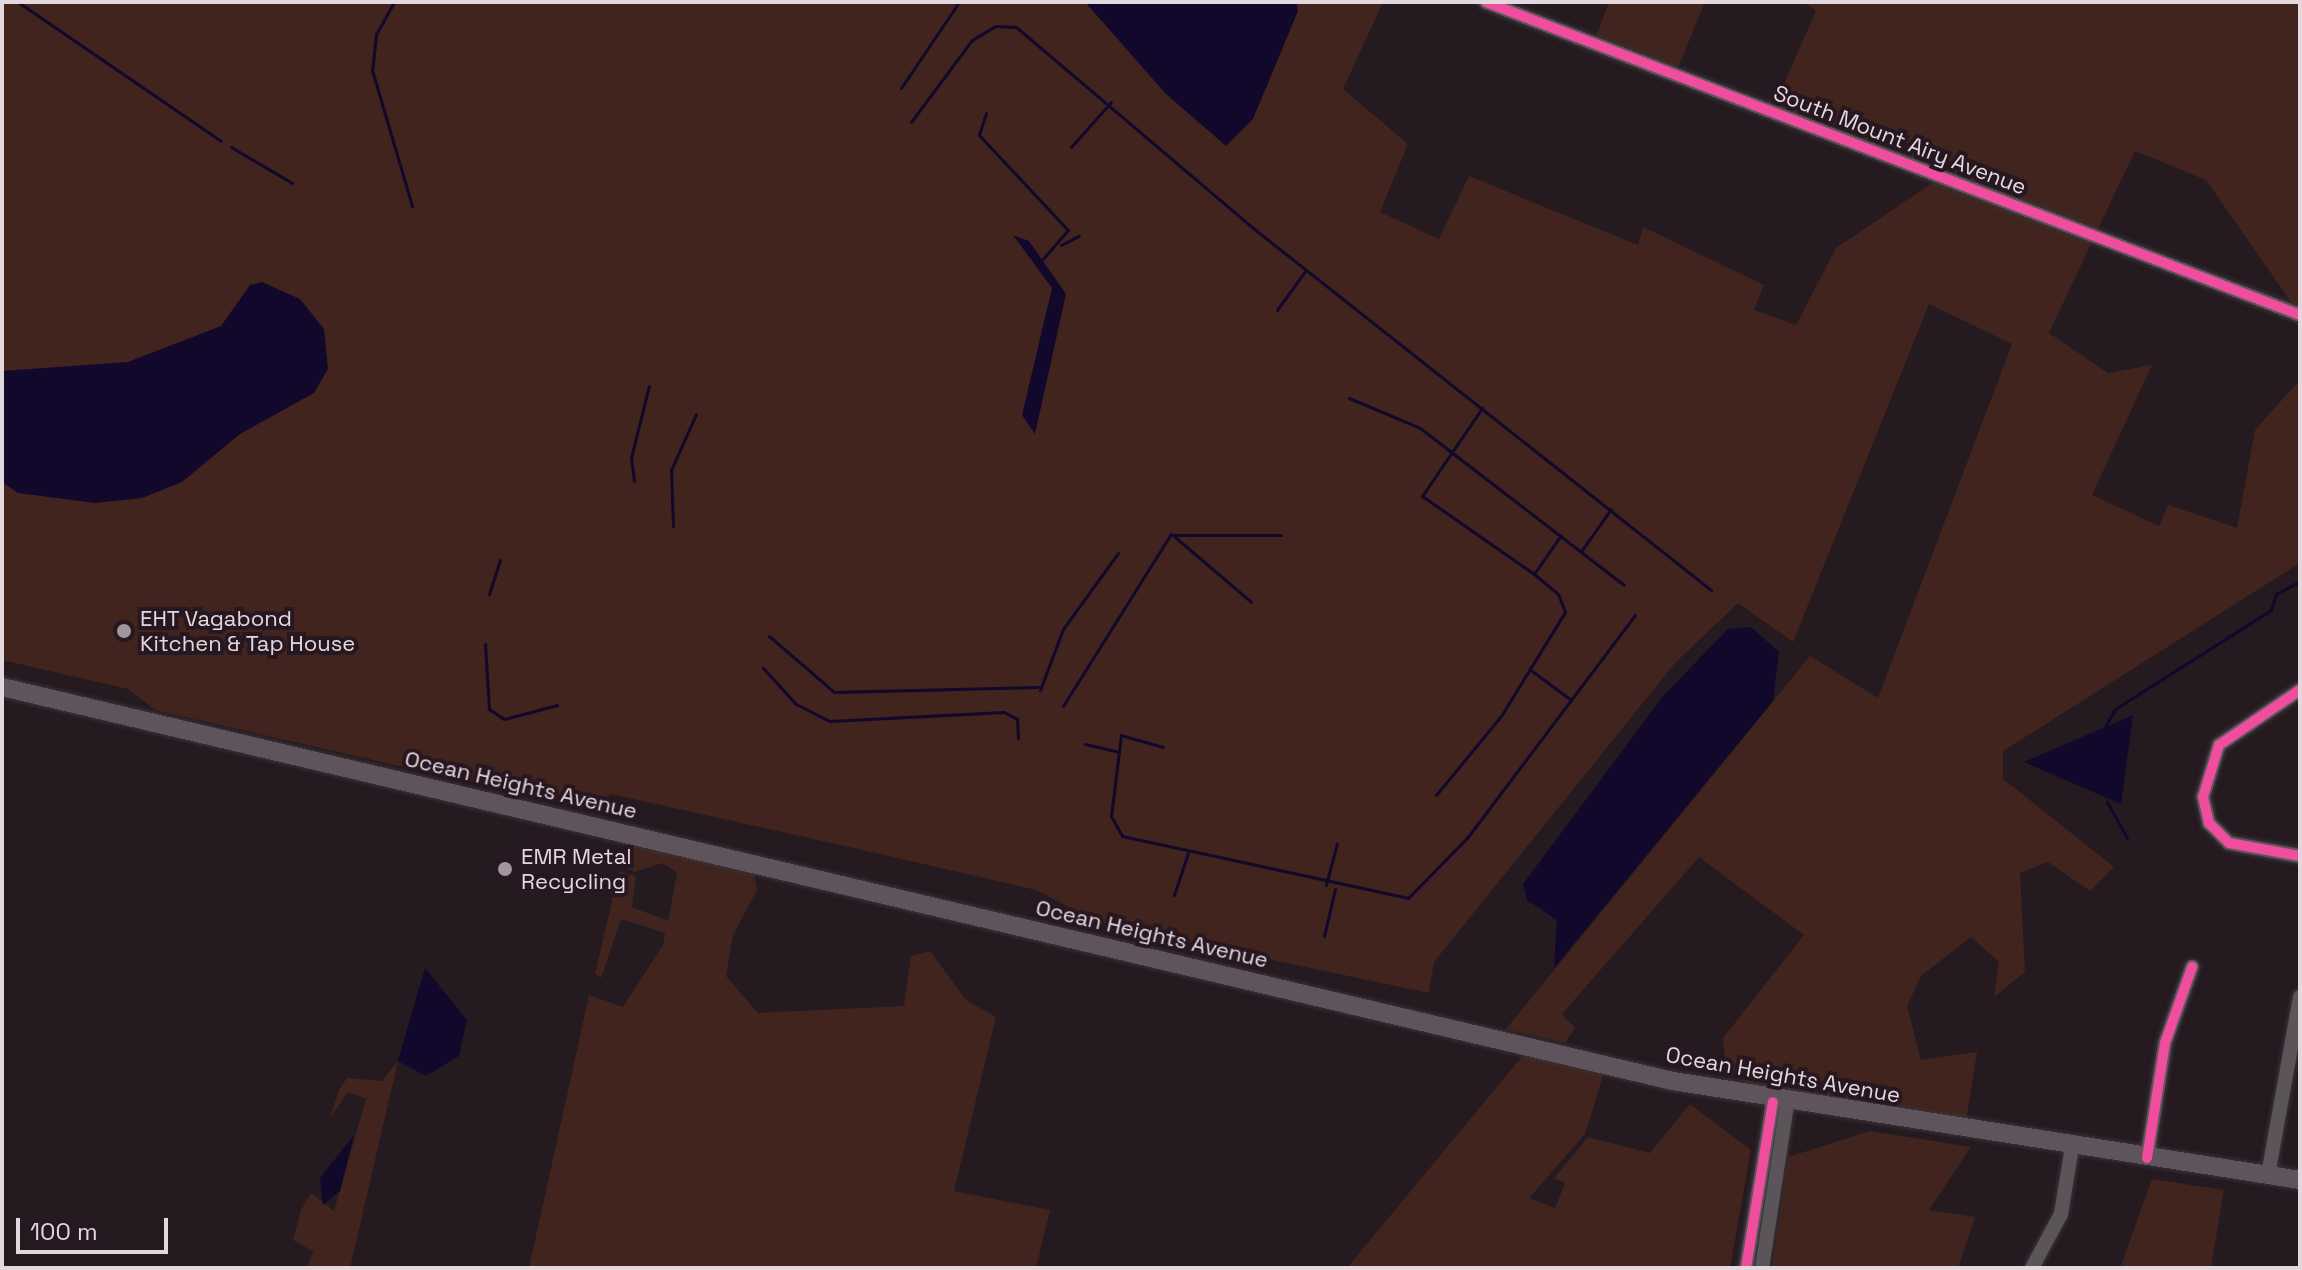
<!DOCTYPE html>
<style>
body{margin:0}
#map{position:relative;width:2302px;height:1270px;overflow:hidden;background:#241a20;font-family:"Space Grotesk",sans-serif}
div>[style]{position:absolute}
.green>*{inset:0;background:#41241d}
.water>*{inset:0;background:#11082b}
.stream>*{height:3px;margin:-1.5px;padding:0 1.5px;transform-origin:1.5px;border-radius:1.5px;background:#11082b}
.roads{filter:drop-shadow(0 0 2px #3b3439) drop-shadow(0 0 2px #3b3439)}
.minor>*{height:14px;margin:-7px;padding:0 7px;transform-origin:7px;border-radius:7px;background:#5b5458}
.major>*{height:18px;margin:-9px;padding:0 9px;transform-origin:9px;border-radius:9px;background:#5f545c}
.cycleway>*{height:10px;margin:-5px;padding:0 5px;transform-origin:5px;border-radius:5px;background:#ef4d9e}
.dots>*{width:22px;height:22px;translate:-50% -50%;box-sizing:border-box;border:4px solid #271721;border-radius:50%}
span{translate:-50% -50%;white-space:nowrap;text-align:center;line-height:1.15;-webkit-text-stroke:8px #271721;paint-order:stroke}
.street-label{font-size:22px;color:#e4d8df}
.poi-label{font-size:22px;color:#e4d8df}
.left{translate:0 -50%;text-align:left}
.frame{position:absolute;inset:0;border:4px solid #e4d8df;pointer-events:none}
.scale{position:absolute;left:16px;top:1218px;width:152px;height:36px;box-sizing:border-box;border:4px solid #e4d8df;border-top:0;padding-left:10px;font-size:24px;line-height:28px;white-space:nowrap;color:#e4d8df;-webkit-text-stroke:6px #271721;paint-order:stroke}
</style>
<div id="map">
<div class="green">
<i style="clip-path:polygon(2px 2px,1383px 2px,1343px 89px,1408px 144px,1380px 212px,1439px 239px,1469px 176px,1638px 245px,1643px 227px,1764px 285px,1754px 310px,1796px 325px,1836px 248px,1941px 177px,1771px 113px,1816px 11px,1805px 2px,2300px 2px,2300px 315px,2206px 180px,2135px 151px,2049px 333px,2108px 373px,2152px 365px,2092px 495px,2159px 526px,2168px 505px,2237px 528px,2255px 430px,2300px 380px,2300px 563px,2003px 751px,2003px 779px,2114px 867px,2090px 891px,2048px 862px,2020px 873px,2025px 972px,1994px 997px,1999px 962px,1971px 937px,1921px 976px,1907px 1006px,1921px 1060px,1977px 1052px,1966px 1122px,1752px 1086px,1726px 1071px,1723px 1038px,1804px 935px,1699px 857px,1562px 1014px,1575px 1028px,1565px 1043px,1506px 1029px,1810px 656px,1878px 698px,2012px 344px,1929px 304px,1793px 642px,1738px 603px,1675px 663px,1434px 962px,1429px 993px,1102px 924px,1036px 890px,858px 849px,611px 794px,587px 809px,155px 710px,128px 689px,2px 660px)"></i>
<i style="clip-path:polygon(1609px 2px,1705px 2px,1675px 75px,1593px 44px)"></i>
<i style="clip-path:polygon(628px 841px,754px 871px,757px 890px,733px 935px,726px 976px,758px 1013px,904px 1006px,911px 956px,930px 951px,966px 1000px,996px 1017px,954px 1191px,1050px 1210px,1036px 1268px,529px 1268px,589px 995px,623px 1007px,663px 945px,665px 933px,621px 919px,601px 978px,595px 974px,619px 871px,636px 876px,632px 907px,668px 921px,677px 873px,663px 863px,634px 872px,618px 861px)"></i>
<i style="clip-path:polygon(1525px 1053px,1604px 1073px,1585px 1134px,1529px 1198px,1555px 1208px,1565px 1183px,1554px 1178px,1588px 1137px,1650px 1153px,1690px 1104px,1751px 1150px,1730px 1268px,1347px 1268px)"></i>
<i style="clip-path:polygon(398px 1061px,350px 1268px,306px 1268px,314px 1252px,293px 1240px,301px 1210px,311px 1193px,334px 1211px,366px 1099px,348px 1092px,330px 1118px,339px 1090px,347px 1078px,382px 1081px)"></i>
<i style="clip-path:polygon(1870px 1131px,1971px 1147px,1929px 1210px,1975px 1217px,1958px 1268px,1772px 1268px,1788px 1157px)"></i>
<i style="clip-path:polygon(2152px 1179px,2224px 1190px,2211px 1268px,2120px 1268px)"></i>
</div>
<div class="water">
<i style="clip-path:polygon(1085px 2px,1296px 2px,1298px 11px,1253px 119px,1226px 146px,1166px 94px)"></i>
<i style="clip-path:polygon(1013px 235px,1029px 241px,1066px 294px,1035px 434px,1022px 415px,1052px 288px)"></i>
<i style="clip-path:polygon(262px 282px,300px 299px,324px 329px,328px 369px,314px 393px,240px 434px,182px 482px,142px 498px,95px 503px,18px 493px,2px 482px,2px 371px,128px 362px,221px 326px,250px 285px)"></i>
<i style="clip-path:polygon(1751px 627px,1779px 652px,1773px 701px,1554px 968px,1557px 920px,1527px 900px,1523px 884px,1664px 695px,1728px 629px)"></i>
<i style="clip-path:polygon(2133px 715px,2121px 804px,2024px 762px)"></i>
<i style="clip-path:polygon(425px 968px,467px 1020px,459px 1056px,426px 1076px,398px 1061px)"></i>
<i style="clip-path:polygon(354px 1135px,340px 1191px,323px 1205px,320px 1178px)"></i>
</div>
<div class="stream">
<i style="left:18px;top:2px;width:246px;rotate:34.4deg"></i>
<i style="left:394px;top:2px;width:37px;rotate:119deg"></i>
<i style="left:376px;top:34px;width:36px;rotate:96deg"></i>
<i style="left:372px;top:70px;width:142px;rotate:73.6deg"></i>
<i style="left:901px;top:88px;width:104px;rotate:-56deg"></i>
<i style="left:986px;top:113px;width:23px;rotate:108deg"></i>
<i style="left:979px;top:135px;width:130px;rotate:46.9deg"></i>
<i style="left:1068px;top:230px;width:38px;rotate:131deg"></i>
<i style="left:911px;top:122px;width:102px;rotate:-53.4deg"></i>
<i style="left:972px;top:40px;width:27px;rotate:-31deg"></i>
<i style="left:995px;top:26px;width:21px;rotate:3deg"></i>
<i style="left:1016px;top:27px;width:311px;rotate:40.3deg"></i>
<i style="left:1253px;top:228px;width:584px;rotate:38.32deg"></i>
<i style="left:231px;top:147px;width:71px;rotate:30.5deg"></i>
<i style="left:1071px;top:147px;width:60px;rotate:-48.4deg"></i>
<i style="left:1061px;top:245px;width:20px;rotate:-27deg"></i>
<i style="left:1277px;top:310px;width:48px;rotate:-54.3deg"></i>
<i style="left:1349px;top:398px;width:77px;rotate:22.9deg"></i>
<i style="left:1420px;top:428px;width:257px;rotate:37.6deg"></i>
<i style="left:634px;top:481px;width:23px;rotate:-97deg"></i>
<i style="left:631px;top:458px;width:74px;rotate:-76deg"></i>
<i style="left:673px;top:526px;width:56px;rotate:-92deg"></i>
<i style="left:671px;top:470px;width:61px;rotate:-65.9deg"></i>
<i style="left:1172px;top:535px;width:109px"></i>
<i style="left:1175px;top:537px;width:100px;rotate:40.5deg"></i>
<i style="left:1582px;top:550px;width:50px;rotate:-54.7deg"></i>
<i style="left:1534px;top:574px;width:47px;rotate:-55.3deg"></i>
<i style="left:489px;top:594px;width:36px;rotate:-72deg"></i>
<i style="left:769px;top:636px;width:86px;rotate:40.7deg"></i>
<i style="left:834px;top:692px;width:204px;rotate:-1.4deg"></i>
<i style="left:485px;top:644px;width:65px;rotate:86.5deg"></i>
<i style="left:489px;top:709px;width:18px;rotate:34deg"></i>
<i style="left:504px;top:719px;width:55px;rotate:-14.8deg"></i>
<i style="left:763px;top:668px;width:49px;rotate:47.5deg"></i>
<i style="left:796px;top:704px;width:38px;rotate:27deg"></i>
<i style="left:830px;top:721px;width:174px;rotate:-3deg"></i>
<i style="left:1004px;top:712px;width:15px;rotate:28deg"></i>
<i style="left:1017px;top:719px;width:19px;rotate:87deg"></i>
<i style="left:1532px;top:671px;width:49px;rotate:36.6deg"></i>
<i style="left:1040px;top:690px;width:65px;rotate:-69.3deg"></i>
<i style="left:1063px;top:629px;width:94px;rotate:-54.1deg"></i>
<i style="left:1063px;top:706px;width:203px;rotate:-57.9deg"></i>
<i style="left:2103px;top:730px;width:24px;rotate:-60deg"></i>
<i style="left:2115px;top:709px;width:185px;rotate:-32.4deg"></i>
<i style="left:2271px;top:610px;width:17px;rotate:-73deg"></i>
<i style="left:2276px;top:594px;width:27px;rotate:-28deg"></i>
<i style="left:1085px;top:744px;width:35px;rotate:13deg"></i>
<i style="left:1163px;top:747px;width:44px;rotate:-164.1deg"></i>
<i style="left:1121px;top:735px;width:82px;rotate:97deg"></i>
<i style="left:1111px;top:816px;width:23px;rotate:61deg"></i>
<i style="left:1122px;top:836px;width:293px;rotate:12.2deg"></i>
<i style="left:1408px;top:898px;width:84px;rotate:-45.5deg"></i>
<i style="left:1467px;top:838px;width:279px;rotate:-53deg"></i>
<i style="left:1436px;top:795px;width:102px;rotate:-50.6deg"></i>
<i style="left:1501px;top:716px;width:122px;rotate:-58.4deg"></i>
<i style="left:1565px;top:612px;width:19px;rotate:-111deg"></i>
<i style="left:1558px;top:594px;width:31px;rotate:-140deg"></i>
<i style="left:1534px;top:574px;width:136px;rotate:-145.1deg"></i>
<i style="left:1422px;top:496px;width:107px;rotate:-55.7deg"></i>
<i style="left:2107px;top:802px;width:41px;rotate:60.9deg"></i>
<i style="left:1326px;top:885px;width:43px;rotate:-75.3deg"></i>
<i style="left:1174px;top:895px;width:44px;rotate:-71.6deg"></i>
<i style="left:1324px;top:936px;width:48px;rotate:-76.8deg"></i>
</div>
<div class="roads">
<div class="minor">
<i style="left:1486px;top:2px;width:872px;rotate:21.03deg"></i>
<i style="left:2300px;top:690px;width:98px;rotate:145.8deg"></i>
<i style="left:2219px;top:745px;width:54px;rotate:107.1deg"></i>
<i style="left:2203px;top:797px;width:27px;rotate:77deg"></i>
<i style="left:2209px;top:823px;width:28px;rotate:45deg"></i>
<i style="left:2229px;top:843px;width:72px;rotate:10.4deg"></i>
<i style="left:2147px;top:1158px;width:116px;rotate:-81.1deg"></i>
<i style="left:2165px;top:1043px;width:81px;rotate:-70.4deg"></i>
<i style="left:2268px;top:1175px;width:181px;rotate:-79.8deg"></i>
<i style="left:1746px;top:1268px;width:168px;rotate:-80.8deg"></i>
<i style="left:1762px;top:1268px;width:166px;rotate:-81.3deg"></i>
<i style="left:2032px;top:1268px;width:61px;rotate:-61.8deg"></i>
<i style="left:2061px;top:1214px;width:68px;rotate:-80.7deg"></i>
</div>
<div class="major">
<i style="left:2px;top:687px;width:1717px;rotate:13.27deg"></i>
<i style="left:1673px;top:1081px;width:635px;rotate:8.97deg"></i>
</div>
</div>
<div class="cycleway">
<i style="left:1486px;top:2px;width:872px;rotate:21.03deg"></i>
<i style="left:2300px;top:690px;width:98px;rotate:145.8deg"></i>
<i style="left:2219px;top:745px;width:54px;rotate:107.1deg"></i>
<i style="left:2203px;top:797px;width:27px;rotate:77deg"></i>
<i style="left:2209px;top:823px;width:28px;rotate:45deg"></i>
<i style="left:2229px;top:843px;width:72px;rotate:10.4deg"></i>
<i style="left:2147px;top:1158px;width:116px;rotate:-81.1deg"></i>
<i style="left:2165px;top:1043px;width:81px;rotate:-70.4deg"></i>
<i style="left:1746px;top:1268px;width:168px;rotate:-80.8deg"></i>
</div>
<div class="dots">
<i style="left:124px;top:631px;background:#a1969c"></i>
<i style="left:505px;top:869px;background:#a1969c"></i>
</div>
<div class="street-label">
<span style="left:1900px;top:140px;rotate:21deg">South Mount Airy Avenue</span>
<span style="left:521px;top:785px;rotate:13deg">Ocean Heights Avenue</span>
<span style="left:1152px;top:934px;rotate:13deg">Ocean Heights Avenue</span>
<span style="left:1783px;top:1075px;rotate:10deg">Ocean Heights Avenue</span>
</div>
<div class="poi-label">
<span class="left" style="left:140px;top:631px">EHT Vagabond<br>Kitchen &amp; Tap House</span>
<span class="left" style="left:521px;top:869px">EMR Metal<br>Recycling</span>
</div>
<div class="frame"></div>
<div class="scale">100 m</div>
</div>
